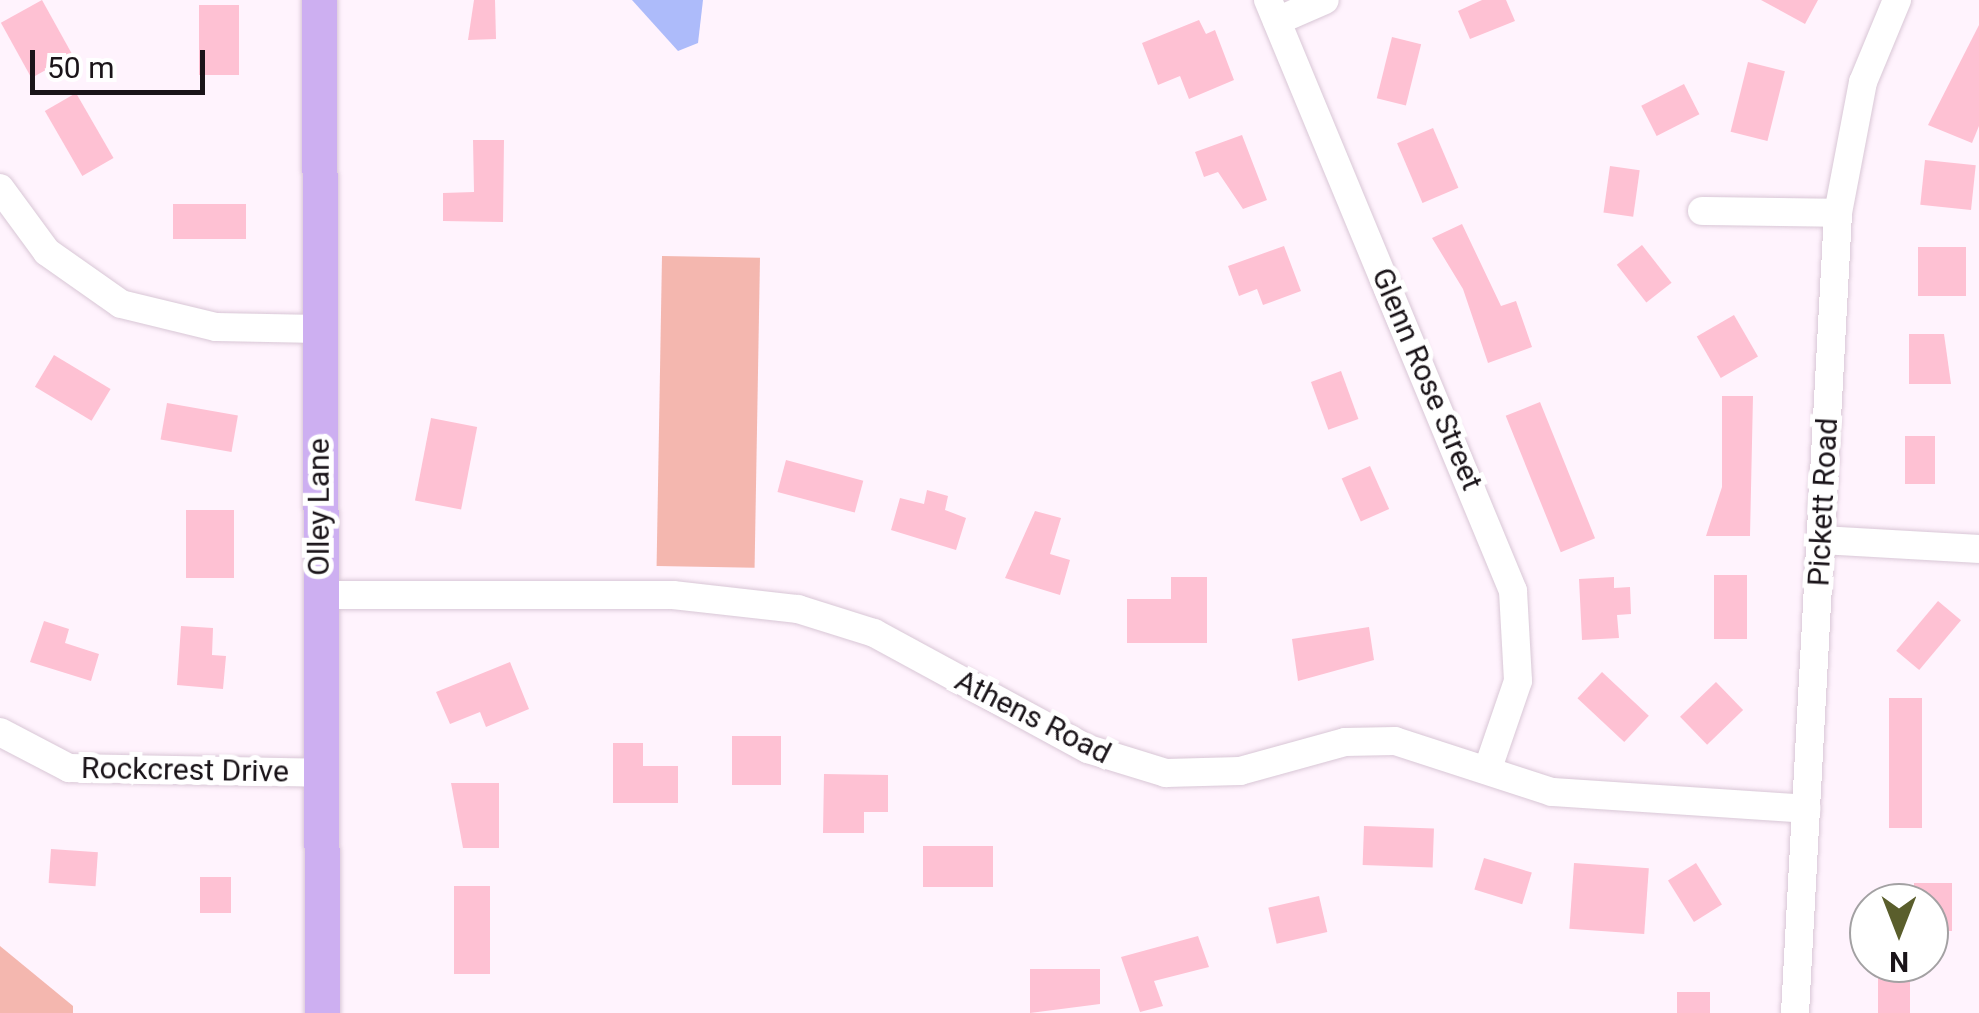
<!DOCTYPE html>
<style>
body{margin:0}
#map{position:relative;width:1979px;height:1013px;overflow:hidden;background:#fff3fd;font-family:Roboto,sans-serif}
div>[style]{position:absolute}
.green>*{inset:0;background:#f4b7af;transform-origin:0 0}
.water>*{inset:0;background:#adbbfa}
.building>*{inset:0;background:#fec1d3;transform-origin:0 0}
.roads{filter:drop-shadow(0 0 2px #d9c7d6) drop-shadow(0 0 2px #d9c7d6)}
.minor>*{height:28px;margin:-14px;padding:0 14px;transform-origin:14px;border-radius:14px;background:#fff}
.major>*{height:35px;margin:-17.5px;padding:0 17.5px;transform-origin:17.5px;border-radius:17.5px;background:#cdaff1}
span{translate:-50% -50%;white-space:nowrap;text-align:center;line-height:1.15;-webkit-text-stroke:10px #fff;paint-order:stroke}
.street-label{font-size:30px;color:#1a1419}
.north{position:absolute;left:1849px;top:883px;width:100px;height:100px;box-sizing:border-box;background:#fff;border:2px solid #a3a1a3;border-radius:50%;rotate:180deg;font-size:28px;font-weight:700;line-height:40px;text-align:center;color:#1a1419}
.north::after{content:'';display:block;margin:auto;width:35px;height:45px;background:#5a5e2c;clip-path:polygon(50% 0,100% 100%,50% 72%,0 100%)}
.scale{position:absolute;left:30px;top:50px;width:175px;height:45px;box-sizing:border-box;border:5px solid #1a1419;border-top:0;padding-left:12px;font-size:30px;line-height:35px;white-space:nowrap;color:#1a1419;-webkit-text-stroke:8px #fff;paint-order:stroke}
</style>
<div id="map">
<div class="green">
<i style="left:662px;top:256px;width:98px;height:310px;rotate:1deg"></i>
<i style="clip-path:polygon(0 946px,73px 1006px,73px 1013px,0 1013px)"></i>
</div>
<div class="water">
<i style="clip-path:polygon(632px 0,703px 0,698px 43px,678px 51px)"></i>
</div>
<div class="building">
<i style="left:42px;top:0;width:63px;height:47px;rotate:61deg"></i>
<i style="clip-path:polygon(474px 0,495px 0,496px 39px,468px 40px)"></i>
<i style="clip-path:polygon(1482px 0,1506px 0,1515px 21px,1470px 39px,1458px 11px)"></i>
<i style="clip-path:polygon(1761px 0,1818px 0,1805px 24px)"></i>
<i style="left:199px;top:5px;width:40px;height:70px"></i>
<i style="clip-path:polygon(1199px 20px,1206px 34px,1215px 30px,1234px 80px,1189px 99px,1180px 76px,1158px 85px,1142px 43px)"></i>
<i style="clip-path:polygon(1979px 25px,1979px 126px,1972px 143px,1928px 125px)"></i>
<i style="left:1392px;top:37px;width:30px;height:63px;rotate:14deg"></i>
<i style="left:1748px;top:62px;width:38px;height:72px;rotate:14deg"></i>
<i style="left:1684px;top:84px;width:34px;height:48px;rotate:63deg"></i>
<i style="left:76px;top:93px;width:75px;height:36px;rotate:60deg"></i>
<i style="left:1433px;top:128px;width:65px;height:39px;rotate:67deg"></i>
<i style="clip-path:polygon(1242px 135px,1267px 200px,1243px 209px,1218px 172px,1204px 177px,1195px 152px)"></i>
<i style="clip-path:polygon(473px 140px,504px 140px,503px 222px,443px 221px,443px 193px,474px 192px)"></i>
<i style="left:1925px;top:160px;width:51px;height:45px;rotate:6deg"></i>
<i style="left:1610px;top:166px;width:30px;height:47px;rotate:8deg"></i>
<i style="left:173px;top:204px;width:73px;height:35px"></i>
<i style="clip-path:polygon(1462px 224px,1501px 306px,1516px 301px,1532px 347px,1488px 363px,1463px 289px,1432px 238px)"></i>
<i style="left:1642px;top:245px;width:48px;height:32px;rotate:52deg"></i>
<i style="clip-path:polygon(1284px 246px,1301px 291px,1263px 305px,1257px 289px,1239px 296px,1228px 266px)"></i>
<i style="left:1918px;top:247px;width:48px;height:49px"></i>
<i style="left:1734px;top:315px;width:48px;height:43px;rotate:60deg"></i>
<i style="clip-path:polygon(1909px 334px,1944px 334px,1951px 384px,1909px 384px)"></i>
<i style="left:54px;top:355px;width:66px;height:37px;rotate:31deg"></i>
<i style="left:1341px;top:371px;width:51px;height:32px;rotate:70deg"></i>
<i style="clip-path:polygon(1722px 396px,1753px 396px,1750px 536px,1706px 536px,1722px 487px)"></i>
<i style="left:1540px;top:402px;width:147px;height:37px;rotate:68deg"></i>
<i style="left:167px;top:403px;width:72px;height:37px;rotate:10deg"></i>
<i style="left:431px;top:418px;width:47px;height:84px;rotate:11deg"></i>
<i style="left:1905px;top:436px;width:30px;height:48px"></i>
<i style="left:786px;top:460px;width:80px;height:33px;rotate:15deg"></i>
<i style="left:1370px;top:466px;width:47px;height:31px;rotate:66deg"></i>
<i style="clip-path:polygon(927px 490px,948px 496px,945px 510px,966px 518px,956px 550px,891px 530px,900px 498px,924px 504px)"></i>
<i style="left:186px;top:510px;width:48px;height:68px"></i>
<i style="clip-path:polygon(1035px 511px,1061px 518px,1050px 554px,1070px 560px,1060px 595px,1005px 578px)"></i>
<i style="left:1714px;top:575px;width:33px;height:64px"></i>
<i style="clip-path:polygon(1171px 577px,1207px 577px,1207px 643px,1127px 643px,1127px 599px,1171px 599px)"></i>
<i style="clip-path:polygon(1614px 577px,1614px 588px,1630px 587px,1631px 614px,1617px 615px,1619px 638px,1582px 640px,1579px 579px)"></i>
<i style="left:1938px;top:601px;width:30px;height:65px;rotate:40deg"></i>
<i style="clip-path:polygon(44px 621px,69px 629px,65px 643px,99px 654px,91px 681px,30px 662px)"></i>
<i style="clip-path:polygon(181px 626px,213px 628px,212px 655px,226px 656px,223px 689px,177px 685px)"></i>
<i style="clip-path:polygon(1369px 627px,1374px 660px,1298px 681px,1292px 639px)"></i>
<i style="clip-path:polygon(510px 662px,529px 709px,486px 727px,480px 712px,450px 724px,436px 692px)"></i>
<i style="left:1602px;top:672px;width:64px;height:36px;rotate:43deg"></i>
<i style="left:1716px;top:682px;width:39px;height:50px;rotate:46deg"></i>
<i style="left:1889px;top:698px;width:33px;height:130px"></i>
<i style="left:732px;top:736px;width:49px;height:49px"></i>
<i style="clip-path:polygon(613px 743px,643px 743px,643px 766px,678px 766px,678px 803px,613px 803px)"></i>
<i style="clip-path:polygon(824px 774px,888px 775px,888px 812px,864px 812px,864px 833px,823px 833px)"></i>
<i style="clip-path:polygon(451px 783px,499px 783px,499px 848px,463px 848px)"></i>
<i style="left:1364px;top:826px;width:70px;height:39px;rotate:2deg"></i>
<i style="left:923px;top:846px;width:70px;height:41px"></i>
<i style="left:51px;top:849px;width:47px;height:34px;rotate:4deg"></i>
<i style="left:1484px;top:858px;width:50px;height:33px;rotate:17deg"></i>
<i style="left:1574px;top:863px;width:75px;height:66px;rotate:4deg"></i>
<i style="left:1696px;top:863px;width:49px;height:33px;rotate:58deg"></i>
<i style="left:200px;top:877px;width:31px;height:36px"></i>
<i style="clip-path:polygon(1914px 883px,1952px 883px,1952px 931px,1929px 931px,1929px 903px,1914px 903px)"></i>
<i style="left:454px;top:886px;width:36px;height:88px"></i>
<i style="left:1319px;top:896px;width:37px;height:52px;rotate:77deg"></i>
<i style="clip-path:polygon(1198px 936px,1209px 967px,1154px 981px,1163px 1006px,1140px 1012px,1121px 957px)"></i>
<i style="left:1878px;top:963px;width:32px;height:50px"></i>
<i style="clip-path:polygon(1030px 969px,1100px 969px,1100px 1004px,1030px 1013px)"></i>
<i style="left:1677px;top:992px;width:33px;height:21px"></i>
</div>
<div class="roads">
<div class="minor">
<i style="left:1268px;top:0;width:640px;rotate:67.48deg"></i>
<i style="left:1513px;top:591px;width:90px;rotate:86.8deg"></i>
<i style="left:1518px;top:681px;width:92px;rotate:109deg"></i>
<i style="left:1277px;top:21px;width:52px;rotate:-23.6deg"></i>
<i style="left:0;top:188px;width:79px;rotate:53.7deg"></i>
<i style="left:47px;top:252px;width:90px;rotate:35.1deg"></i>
<i style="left:121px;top:304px;width:98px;rotate:13.6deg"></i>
<i style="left:216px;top:327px;width:103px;rotate:1.1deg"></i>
<i style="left:1702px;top:211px;width:136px;rotate:0.8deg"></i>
<i style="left:1822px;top:540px;width:157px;rotate:3.3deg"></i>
<i style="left:320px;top:595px;width:353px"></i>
<i style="left:673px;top:595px;width:126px;rotate:6.4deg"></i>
<i style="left:798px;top:609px;width:80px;rotate:17.5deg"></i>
<i style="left:874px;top:633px;width:243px;rotate:28.5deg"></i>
<i style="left:1088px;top:749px;width:82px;rotate:17.1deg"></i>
<i style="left:1166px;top:773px;width:74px;rotate:-1.5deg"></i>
<i style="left:1240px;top:771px;width:109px;rotate:-15.4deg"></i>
<i style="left:1345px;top:742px;width:50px;rotate:-1.1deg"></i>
<i style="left:1395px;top:741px;width:165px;rotate:18deg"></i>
<i style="left:1552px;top:792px;width:255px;rotate:3.8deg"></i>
<i style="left:0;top:732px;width:78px;rotate:27.6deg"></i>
<i style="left:69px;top:768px;width:251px;rotate:1.1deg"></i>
<i style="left:1795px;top:1013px;width:801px;rotate:-86.92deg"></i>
<i style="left:1838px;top:213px;width:133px;rotate:-79.2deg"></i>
<i style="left:1863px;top:82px;width:89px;rotate:-67.5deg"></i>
</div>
<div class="major">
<i style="left:319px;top:0;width:1013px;rotate:89.83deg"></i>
</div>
</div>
<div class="street-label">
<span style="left:1427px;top:379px;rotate:67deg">Glenn Rose Street</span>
<span style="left:1823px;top:502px;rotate:-87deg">Pickett Road</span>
<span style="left:319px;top:507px;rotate:-90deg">Olley Lane</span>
<span style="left:1033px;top:717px;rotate:27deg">Athens Road</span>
<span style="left:185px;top:770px;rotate:1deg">Rockcrest Drive</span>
</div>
<div class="north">N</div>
<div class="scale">50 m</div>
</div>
